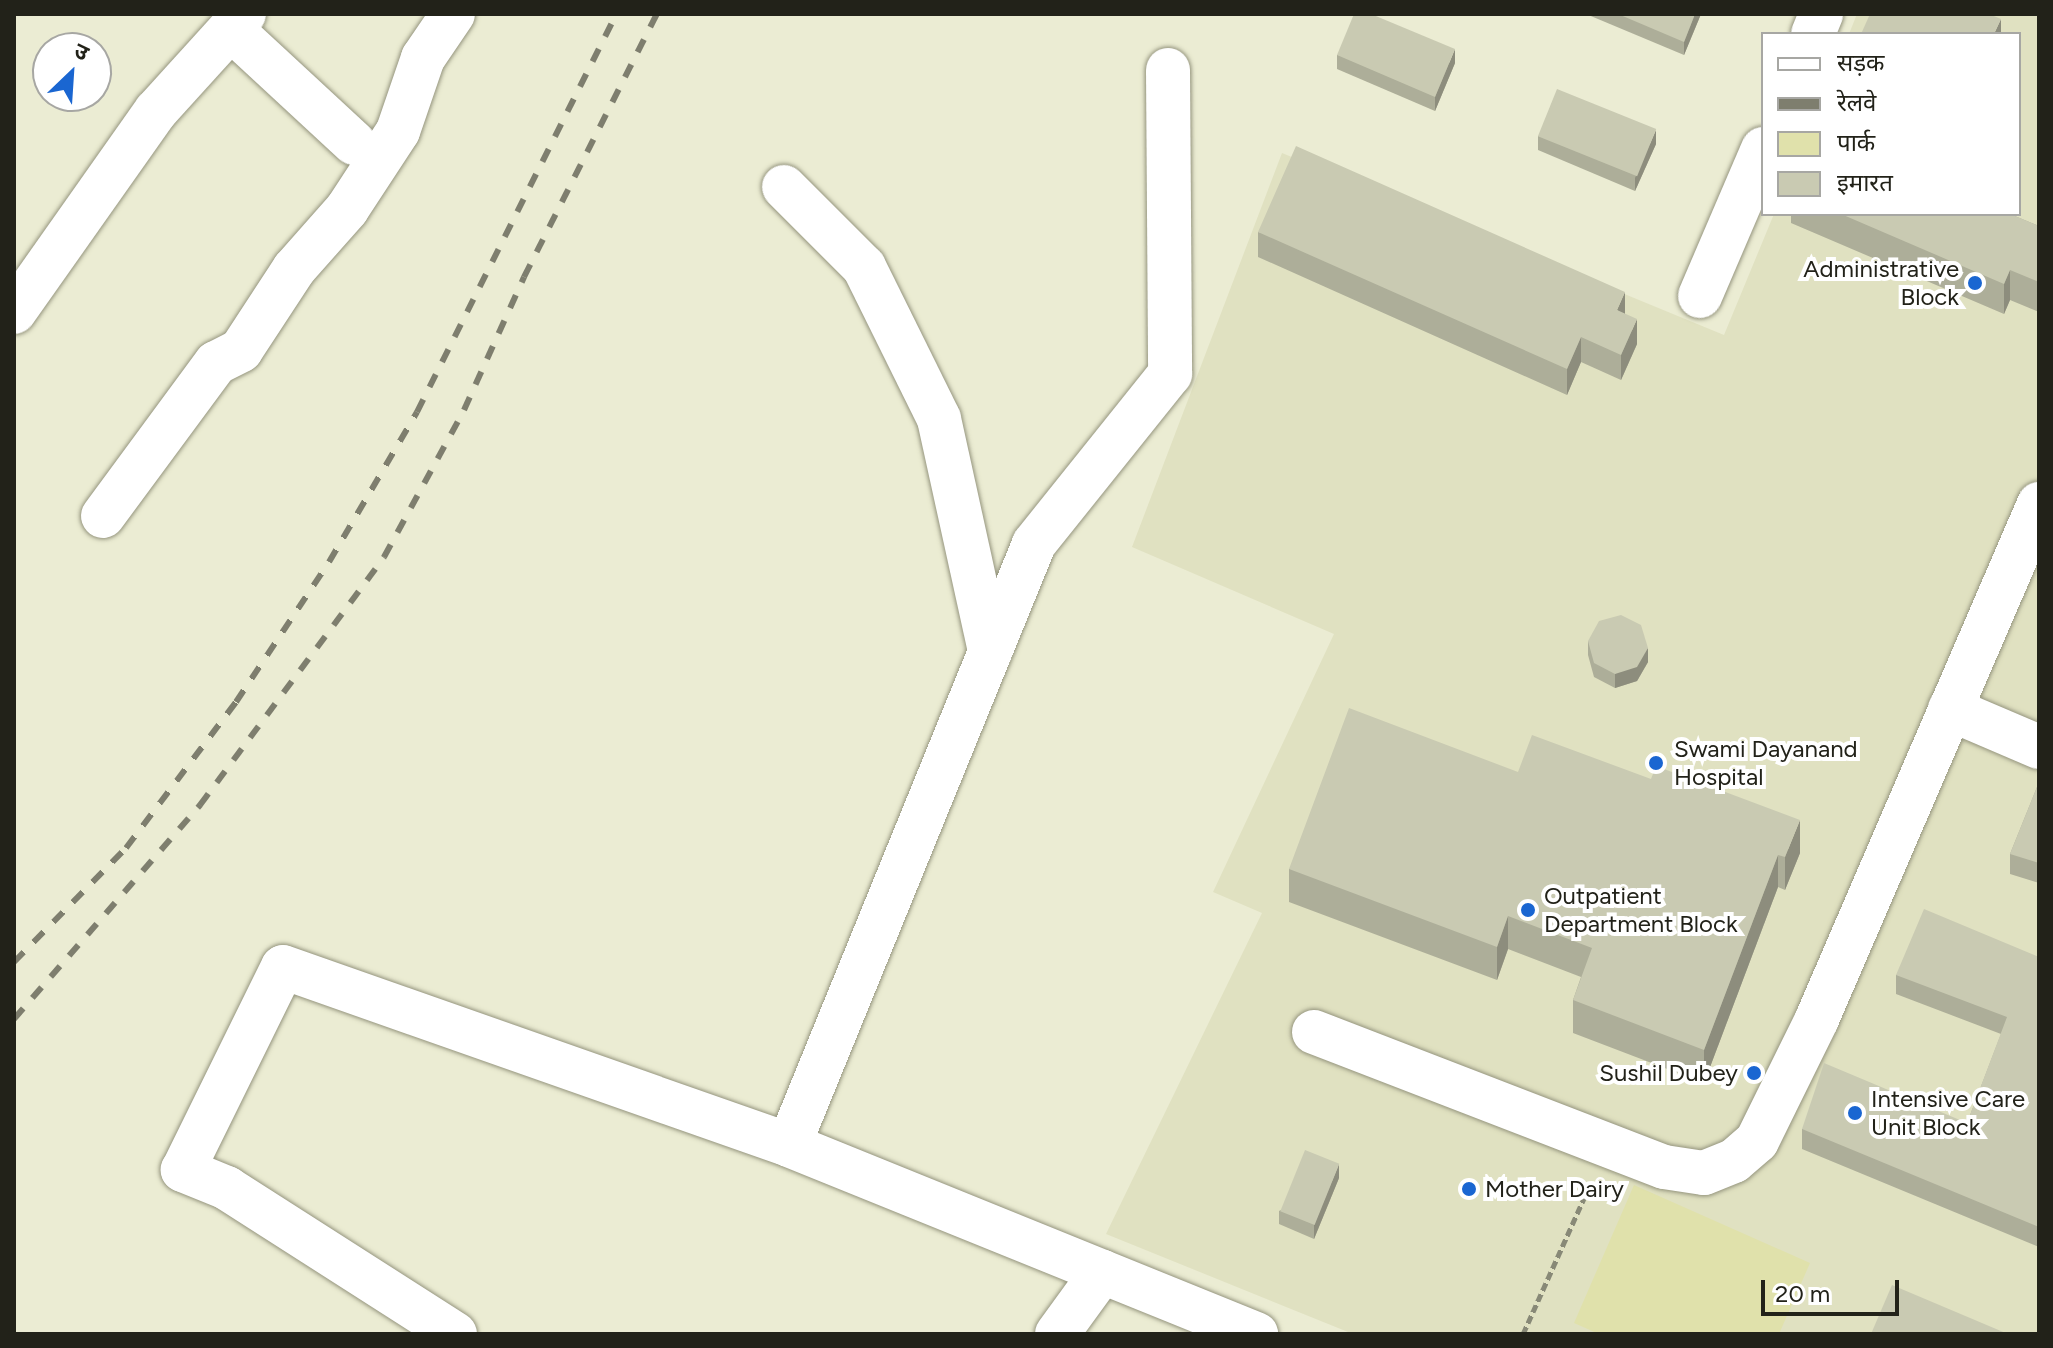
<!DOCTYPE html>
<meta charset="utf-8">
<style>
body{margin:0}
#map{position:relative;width:2053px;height:1348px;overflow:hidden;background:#ebecd3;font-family:Figtree,"Noto Sans Devanagari",sans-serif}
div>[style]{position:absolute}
.built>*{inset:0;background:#e0e1c1}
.green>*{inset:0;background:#e0e1ab}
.path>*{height:5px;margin-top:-2.5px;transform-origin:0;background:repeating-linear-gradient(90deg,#888977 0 8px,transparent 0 12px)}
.roads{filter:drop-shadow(0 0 2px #95957e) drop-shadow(0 0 2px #95957e)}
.minor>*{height:44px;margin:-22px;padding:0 22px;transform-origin:22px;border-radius:22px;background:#fff}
.rail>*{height:6px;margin-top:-3px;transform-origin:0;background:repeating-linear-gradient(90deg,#7e7e6e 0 14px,transparent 0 28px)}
.wall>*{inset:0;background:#adae99}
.shaded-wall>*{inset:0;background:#8d8d7d}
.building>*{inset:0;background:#c9cab2;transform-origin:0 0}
.dots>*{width:22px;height:22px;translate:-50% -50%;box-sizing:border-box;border:4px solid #fff;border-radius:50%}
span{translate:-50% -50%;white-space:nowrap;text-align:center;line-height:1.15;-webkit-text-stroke:8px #fff;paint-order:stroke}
.poi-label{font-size:24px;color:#222219}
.right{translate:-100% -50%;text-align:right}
.left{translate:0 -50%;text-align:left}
.frame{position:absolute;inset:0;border:16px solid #222219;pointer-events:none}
.legend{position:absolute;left:1761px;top:32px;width:260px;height:184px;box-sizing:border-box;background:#fff;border:2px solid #a7a7a3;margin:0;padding:10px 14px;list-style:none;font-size:24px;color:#222219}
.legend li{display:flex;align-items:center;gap:16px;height:40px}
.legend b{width:40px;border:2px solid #a7a7a3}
.north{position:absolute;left:32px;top:32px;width:80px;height:80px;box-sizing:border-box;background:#fff;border:2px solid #a7a7a3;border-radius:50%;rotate:25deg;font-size:22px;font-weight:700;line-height:32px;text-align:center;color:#222219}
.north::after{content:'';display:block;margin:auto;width:28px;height:36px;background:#1a66d1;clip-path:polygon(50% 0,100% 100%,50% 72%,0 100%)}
.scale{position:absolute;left:1761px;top:1280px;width:138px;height:36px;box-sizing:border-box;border:4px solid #222219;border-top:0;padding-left:10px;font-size:24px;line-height:28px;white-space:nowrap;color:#222219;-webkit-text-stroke:6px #fff;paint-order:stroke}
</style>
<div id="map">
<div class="built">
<i style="clip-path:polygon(1857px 14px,2039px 14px,2039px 1334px,1353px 1334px,1106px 1234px,1262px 913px,1213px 892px,1334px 634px,1132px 547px,1282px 153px,1724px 335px,1774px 214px,2019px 214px,2019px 34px,1849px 34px)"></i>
</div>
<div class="green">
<i style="clip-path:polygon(1634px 1185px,1810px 1263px,1779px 1334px,1599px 1334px,1574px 1323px)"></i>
</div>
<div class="path">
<i style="left:1523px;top:1334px;width:163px;rotate:-65.8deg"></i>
</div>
<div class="roads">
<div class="minor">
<i style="left:231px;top:29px;width:168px;rotate:42.8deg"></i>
<i style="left:1813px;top:34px;width:22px;rotate:-68deg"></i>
<i style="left:1168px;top:70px;width:304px;rotate:89.6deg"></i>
<i style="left:1170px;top:374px;width:218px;rotate:128.7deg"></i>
<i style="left:1034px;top:544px;width:649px;rotate:112.18deg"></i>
<i style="left:789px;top:1145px;width:504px;rotate:22.03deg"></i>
<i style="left:784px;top:187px;width:113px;rotate:45deg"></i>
<i style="left:864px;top:267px;width:169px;rotate:63.7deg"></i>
<i style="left:939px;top:419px;width:238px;rotate:77.6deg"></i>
<i style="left:1700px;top:296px;width:160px;rotate:-66.8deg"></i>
<i style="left:14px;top:312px;width:246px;rotate:-54.8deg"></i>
<i style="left:156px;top:111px;width:131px;rotate:-47.8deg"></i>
<i style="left:103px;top:516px;width:190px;rotate:-53.6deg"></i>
<i style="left:216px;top:363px;width:28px;rotate:-27deg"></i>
<i style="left:241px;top:350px;width:97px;rotate:-56.8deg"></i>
<i style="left:294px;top:269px;width:80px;rotate:-48.5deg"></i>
<i style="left:347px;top:209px;width:93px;rotate:-56.8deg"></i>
<i style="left:398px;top:131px;width:77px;rotate:-71.1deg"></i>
<i style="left:423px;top:58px;width:53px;rotate:-55.7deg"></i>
<i style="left:1950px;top:709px;width:97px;rotate:23.1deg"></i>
<i style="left:1314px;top:1032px;width:375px;rotate:21.1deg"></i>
<i style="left:1664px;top:1167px;width:40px;rotate:8.5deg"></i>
<i style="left:1704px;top:1173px;width:32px;rotate:-22deg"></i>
<i style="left:1734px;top:1161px;width:30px;rotate:-41deg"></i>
<i style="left:1757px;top:1141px;width:136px;rotate:-63.8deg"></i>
<i style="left:1817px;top:1019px;width:561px;rotate:-66.68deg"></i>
<i style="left:455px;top:1334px;width:271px;rotate:-147.4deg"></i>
<i style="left:227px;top:1188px;width:48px;rotate:-157.8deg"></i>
<i style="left:183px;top:1170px;width:226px;rotate:-63.8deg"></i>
<i style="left:283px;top:967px;width:536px;rotate:19.38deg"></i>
<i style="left:1057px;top:1334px;width:77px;rotate:-54deg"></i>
</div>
</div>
<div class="rail">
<i style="left:14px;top:962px;width:160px;rotate:-45.5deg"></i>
<i style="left:126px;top:848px;width:183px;rotate:-53deg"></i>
<i style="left:236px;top:702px;width:168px;rotate:-56.4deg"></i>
<i style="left:329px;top:562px;width:174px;rotate:-59.6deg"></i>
<i style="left:417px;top:412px;width:445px;rotate:-63.4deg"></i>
<i style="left:14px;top:1019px;width:284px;rotate:-49deg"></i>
<i style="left:200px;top:805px;width:309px;rotate:-53.4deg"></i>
<i style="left:384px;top:557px;width:167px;rotate:-61.4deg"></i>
<i style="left:464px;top:410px;width:146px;rotate:-65.7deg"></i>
<i style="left:524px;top:277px;width:295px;rotate:-63.2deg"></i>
</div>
<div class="wall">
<i style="clip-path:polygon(1586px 14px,1701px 14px,1684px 55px)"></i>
<i style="clip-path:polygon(1337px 55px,1455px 63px,1435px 111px,1337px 69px)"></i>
<i style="clip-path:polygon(2039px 65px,2039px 98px,2038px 98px)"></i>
<i style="clip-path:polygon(1538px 136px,1656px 144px,1635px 191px,1538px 150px)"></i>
<i style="clip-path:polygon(1791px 214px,2010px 214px,2039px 226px,2039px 312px,2010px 300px,2004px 314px,1791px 223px)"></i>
<i style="clip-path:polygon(1258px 232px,1625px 314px,1637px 344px,1621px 380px,1581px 362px,1567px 395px,1258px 257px)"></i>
<i style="clip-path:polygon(1588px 641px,1648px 662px,1637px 681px,1615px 688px,1594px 677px,1588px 655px)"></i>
<i style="clip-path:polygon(1518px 772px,1800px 853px,1785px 890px,1778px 887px,1704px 1083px,1573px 1033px,1573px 1000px,1581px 977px,1508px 949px,1497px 980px,1289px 902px,1289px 869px)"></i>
<i style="clip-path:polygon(2039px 782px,2039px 883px,2010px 874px,2010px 854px)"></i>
<i style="clip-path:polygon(2039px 957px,2039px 1247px,1802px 1149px,1802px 1129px,1967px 1123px,2001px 1034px,1896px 994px,1896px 975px)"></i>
<i style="clip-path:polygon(1339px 1178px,1314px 1239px,1279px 1224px,1279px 1211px)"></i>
</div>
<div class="shaded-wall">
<i style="clip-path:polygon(1695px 14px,1701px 14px,1684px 55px,1684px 42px)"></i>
<i style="clip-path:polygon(2001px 19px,2001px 34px,1994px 34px)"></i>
<i style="clip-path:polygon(1455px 49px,1455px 63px,1435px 111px,1435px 97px)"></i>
<i style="clip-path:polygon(1656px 130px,1656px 144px,1635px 191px,1635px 178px)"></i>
<i style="clip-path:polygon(2010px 270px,2010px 300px,2004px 314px,2004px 284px)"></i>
<i style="clip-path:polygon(1625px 292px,1625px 317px,1617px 310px)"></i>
<i style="clip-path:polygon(1637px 319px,1637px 344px,1621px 380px,1621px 355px)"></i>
<i style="clip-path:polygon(1581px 337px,1581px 362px,1567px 395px,1567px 369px)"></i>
<i style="clip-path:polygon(1648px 648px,1648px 662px,1637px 681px,1615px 688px,1615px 674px)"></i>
<i style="clip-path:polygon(1800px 820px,1800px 853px,1785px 890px,1785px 857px)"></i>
<i style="clip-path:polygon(1778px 855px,1778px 887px,1704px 1083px,1704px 1050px)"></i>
<i style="clip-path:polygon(1508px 916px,1508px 949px,1497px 980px,1497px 947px)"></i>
<i style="clip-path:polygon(1339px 1164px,1339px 1178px,1314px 1239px,1314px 1225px)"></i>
</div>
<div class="building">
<i style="clip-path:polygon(1354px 14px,1371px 14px,1455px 49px,1435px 97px,1337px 55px)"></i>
<i style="clip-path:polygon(1618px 14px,1695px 14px,1684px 42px)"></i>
<i style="clip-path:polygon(1870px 14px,1989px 14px,2001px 19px,1994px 34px,1861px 34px)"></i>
<i style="left:1557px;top:89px;width:107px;height:51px;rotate:22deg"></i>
<i style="clip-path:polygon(1296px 146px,1625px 292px,1617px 310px,1637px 319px,1621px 355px,1581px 337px,1567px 369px,1258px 232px)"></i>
<i style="clip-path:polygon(1841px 214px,2010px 214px,2039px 226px,2039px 282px,2010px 270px,2004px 284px)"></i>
<i style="clip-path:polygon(1621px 615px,1641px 625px,1648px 648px,1637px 667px,1615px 674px,1594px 663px,1588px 641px,1599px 621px)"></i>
<i style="clip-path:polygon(1349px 708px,1518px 772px,1532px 735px,1651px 779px,1656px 766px,1800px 820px,1785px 857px,1778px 855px,1704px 1050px,1573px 1000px,1592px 948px,1508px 916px,1497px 947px,1289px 869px)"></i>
<i style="clip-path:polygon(2039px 782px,2039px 863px,2010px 854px)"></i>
<i style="clip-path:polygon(1924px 909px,2039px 957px,2039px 1227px,1802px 1129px,1824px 1063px,1967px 1123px,2007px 1017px,1896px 975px)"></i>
<i style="left:1305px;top:1150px;width:37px;height:66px;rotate:22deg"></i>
<i style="clip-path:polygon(1892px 1285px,2008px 1334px,1871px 1334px)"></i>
</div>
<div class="dots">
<i style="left:1975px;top:283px;background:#1a66d1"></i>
<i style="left:1656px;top:763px;background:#1a66d1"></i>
<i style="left:1528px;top:910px;background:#1a66d1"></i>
<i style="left:1754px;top:1073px;background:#1a66d1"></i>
<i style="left:1855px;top:1113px;background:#1a66d1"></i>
<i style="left:1469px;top:1189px;background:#1a66d1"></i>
</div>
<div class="poi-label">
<span class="right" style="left:1959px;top:283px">Administrative<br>Block</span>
<span class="left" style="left:1674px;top:763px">Swami Dayanand<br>Hospital</span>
<span class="left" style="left:1544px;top:910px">Outpatient<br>Department Block</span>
<span class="right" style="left:1738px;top:1073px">Sushil Dubey</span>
<span class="left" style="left:1871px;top:1113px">Intensive Care<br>Unit Block</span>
<span class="left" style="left:1485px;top:1189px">Mother Dairy</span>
</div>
<div class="frame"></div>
<ul class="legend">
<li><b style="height:10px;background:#fff"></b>सड़क</li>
<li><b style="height:10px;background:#7e7e6e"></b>रेलवे</li>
<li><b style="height:22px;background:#e0e1ab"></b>पार्क</li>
<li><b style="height:22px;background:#c9cab2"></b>इमारत</li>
</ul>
<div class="north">उ</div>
<div class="scale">20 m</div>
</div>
